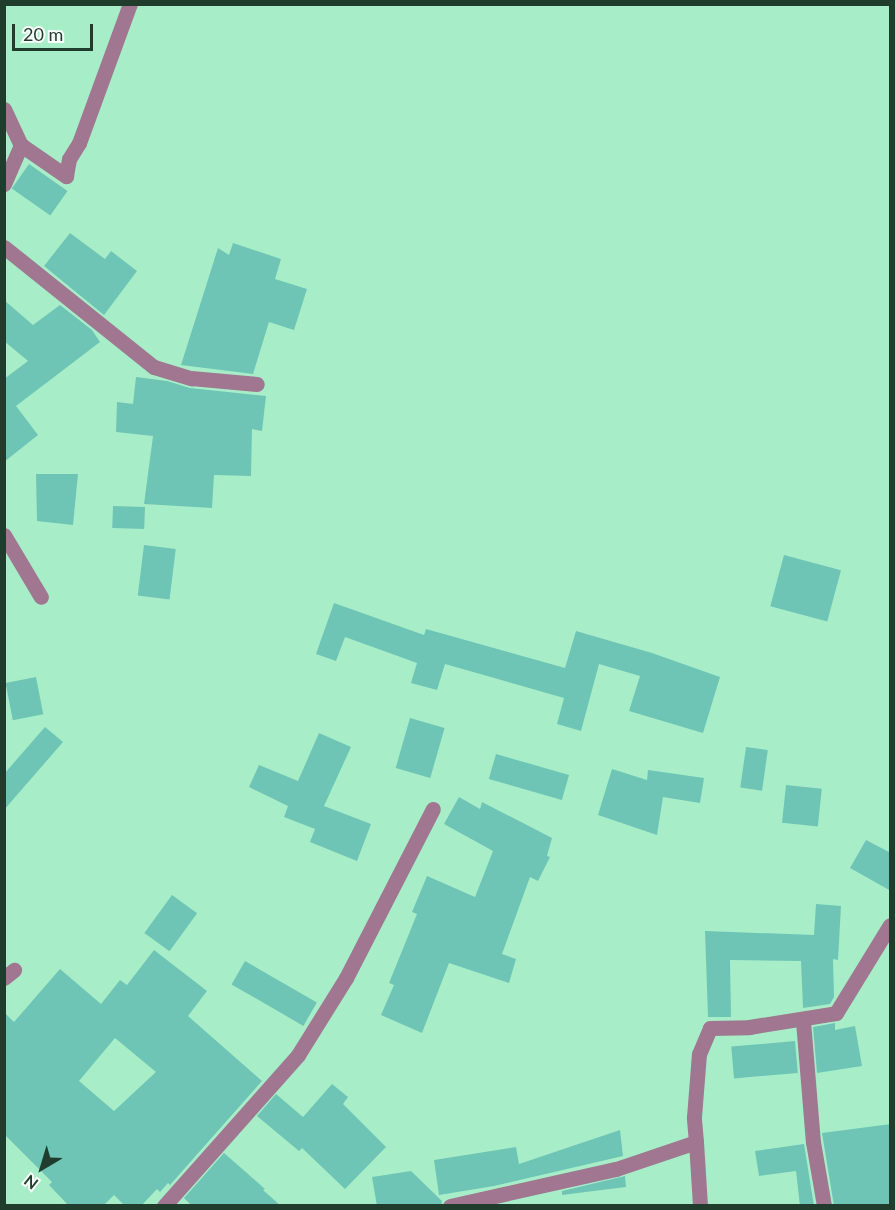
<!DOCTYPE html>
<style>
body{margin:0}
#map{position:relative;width:895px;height:1210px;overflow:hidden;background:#a7eec8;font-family:Lato,sans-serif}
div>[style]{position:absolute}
.building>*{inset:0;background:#6fc5b5;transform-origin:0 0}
.minor>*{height:15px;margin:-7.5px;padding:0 7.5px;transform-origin:7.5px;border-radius:7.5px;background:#a07691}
span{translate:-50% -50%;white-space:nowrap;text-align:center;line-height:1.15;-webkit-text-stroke:6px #f8fefa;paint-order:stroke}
.frame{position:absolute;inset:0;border:6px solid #1f3c2d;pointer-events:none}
.north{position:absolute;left:12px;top:1138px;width:60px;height:60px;-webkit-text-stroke:4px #f8fefa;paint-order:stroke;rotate:218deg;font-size:16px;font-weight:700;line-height:24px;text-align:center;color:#1f3c2d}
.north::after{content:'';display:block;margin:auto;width:21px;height:27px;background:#1f3c2d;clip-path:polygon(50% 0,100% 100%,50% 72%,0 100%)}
.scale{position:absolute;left:12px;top:24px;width:81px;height:27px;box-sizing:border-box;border:3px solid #1f3c2d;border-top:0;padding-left:8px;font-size:18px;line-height:21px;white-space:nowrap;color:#1f3c2d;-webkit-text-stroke:4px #f8fefa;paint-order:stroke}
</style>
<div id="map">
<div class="building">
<i style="left:29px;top:164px;width:47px;height:30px;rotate:35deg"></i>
<i style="clip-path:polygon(70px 233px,105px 259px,111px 251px,137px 271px,104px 315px,44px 266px)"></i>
<i style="clip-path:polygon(233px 243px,281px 259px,275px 279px,307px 289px,294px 330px,269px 322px,253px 374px,181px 365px,218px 248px,229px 255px)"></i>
<i style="clip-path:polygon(4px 300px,33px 325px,60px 305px,92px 330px,100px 342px,16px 406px,38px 435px,4px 462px,4px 379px,28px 361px,4px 341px)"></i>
<i style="clip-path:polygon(136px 377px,167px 381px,190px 388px,266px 396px,262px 431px,252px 429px,251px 476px,214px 475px,212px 508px,144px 504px,153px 436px,116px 432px,117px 402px,133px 404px)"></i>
<i style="clip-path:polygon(36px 474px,78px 474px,73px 525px,37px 521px)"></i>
<i style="left:113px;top:506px;width:32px;height:22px;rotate:2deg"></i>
<i style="left:144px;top:545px;width:32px;height:51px;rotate:7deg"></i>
<i style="left:784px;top:555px;width:59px;height:53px;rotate:15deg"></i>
<i style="clip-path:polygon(334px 603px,424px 635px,426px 629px,565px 668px,576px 631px,652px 653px,720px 677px,703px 733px,629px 711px,640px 676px,599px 664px,581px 731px,557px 724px,564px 698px,445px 664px,437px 690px,411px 683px,417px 663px,345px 637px,336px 661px,316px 654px)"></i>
<i style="left:36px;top:677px;width:38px;height:31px;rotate:79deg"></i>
<i style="left:410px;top:718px;width:36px;height:52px;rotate:16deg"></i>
<i style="clip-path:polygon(45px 727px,63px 742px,4px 810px,4px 774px)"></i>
<i style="clip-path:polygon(319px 733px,351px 747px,324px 806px,371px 824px,357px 861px,310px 842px,315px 829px,284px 817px,288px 806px,249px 787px,259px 765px,298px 781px)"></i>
<i style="left:746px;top:747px;width:22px;height:41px;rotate:8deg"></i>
<i style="left:496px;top:754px;width:76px;height:26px;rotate:16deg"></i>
<i style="clip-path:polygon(612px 769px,647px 780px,648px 770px,704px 778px,700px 803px,663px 797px,657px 835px,598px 815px)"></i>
<i style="left:786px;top:785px;width:36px;height:38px;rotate:6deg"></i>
<i style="clip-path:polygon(459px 797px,480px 809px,482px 802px,552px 838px,547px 856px,550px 857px,538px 881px,530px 877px,502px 954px,516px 959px,509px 983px,449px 963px,422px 1033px,381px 1015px,394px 985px,389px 983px,417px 914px,412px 912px,427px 876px,475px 897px,493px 851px,444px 824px)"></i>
<i style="clip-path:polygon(866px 840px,891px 853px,891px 891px,850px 868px)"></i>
<i style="left:172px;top:895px;width:31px;height:47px;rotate:36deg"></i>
<i style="clip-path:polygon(816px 904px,841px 906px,838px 960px,833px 959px,834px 997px,830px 1004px,803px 1008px,801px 961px,730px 960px,731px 1017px,708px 1017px,705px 931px,814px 935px)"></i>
<i style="clip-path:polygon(evenodd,154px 950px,207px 991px,188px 1016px,262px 1081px,170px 1185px,168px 1183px,160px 1192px,157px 1189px,141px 1206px,125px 1206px,114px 1195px,103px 1206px,69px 1206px,49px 1185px,52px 1182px,4px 1134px,4px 1012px,14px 1022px,60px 969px,101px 1004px,120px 980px,127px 985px,154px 950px,115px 1038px,156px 1072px,114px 1111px,79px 1081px,115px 1038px)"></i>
<i style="left:245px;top:961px;width:83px;height:27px;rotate:30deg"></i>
<i style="clip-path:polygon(835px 1023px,835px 1030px,855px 1026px,862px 1066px,817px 1073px,813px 1027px)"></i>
<i style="left:795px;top:1041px;width:32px;height:64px;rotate:85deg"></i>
<i style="clip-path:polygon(332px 1084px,348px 1097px,343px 1104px,386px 1147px,345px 1189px,302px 1148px,299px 1151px,257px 1116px,276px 1094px,303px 1117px)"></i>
<i style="clip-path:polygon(891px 1124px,891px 1206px,834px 1206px,822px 1133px)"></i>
<i style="clip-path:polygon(620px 1130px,623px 1156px,494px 1186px,439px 1195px,434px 1160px,516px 1147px,519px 1164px)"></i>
<i style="clip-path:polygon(804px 1144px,814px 1206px,800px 1206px,796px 1171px,759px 1176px,755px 1151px)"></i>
<i style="clip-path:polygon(224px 1153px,265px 1189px,263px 1190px,281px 1206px,192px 1206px,184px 1198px)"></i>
<i style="clip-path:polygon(411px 1171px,442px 1201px,441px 1206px,377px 1206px,372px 1177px)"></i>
<i style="clip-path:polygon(625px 1176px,626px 1187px,562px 1195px,562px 1191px)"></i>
</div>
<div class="minor">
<i style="left:4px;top:109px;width:40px;rotate:65deg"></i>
<i style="left:21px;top:145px;width:55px;rotate:34.6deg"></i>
<i style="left:66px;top:176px;width:17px;rotate:-80deg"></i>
<i style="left:69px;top:159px;width:19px;rotate:-58deg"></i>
<i style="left:79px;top:143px;width:148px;rotate:-69.9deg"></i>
<i style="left:4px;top:184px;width:43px;rotate:-66.4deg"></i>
<i style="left:4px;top:247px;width:192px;rotate:38.7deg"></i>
<i style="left:154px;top:367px;width:39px;rotate:17deg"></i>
<i style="left:191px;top:378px;width:66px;rotate:5.2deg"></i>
<i style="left:4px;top:535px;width:72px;rotate:59.2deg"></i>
<i style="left:4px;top:978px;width:13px;rotate:-39deg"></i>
<i style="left:803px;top:1021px;width:121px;rotate:85.3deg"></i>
<i style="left:813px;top:1142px;width:65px;rotate:80.2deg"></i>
<i style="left:696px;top:1142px;width:64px;rotate:86.4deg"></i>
<i style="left:164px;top:1206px;width:202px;rotate:-48.4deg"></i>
<i style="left:298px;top:1055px;width:91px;rotate:-58.1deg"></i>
<i style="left:346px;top:978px;width:190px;rotate:-62.8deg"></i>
<i style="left:450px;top:1206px;width:170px;rotate:-12.6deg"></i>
<i style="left:616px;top:1169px;width:84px;rotate:-18.6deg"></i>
<i style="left:696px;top:1142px;width:25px;rotate:-95deg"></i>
<i style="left:694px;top:1117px;width:63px;rotate:-85.5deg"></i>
<i style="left:699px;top:1054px;width:28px;rotate:-67deg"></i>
<i style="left:710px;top:1028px;width:39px;rotate:-1deg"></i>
<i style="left:749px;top:1027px;width:88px;rotate:-9.1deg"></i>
<i style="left:836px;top:1013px;width:103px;rotate:-58.5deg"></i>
</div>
<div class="frame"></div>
<div class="north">N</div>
<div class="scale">20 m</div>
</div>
